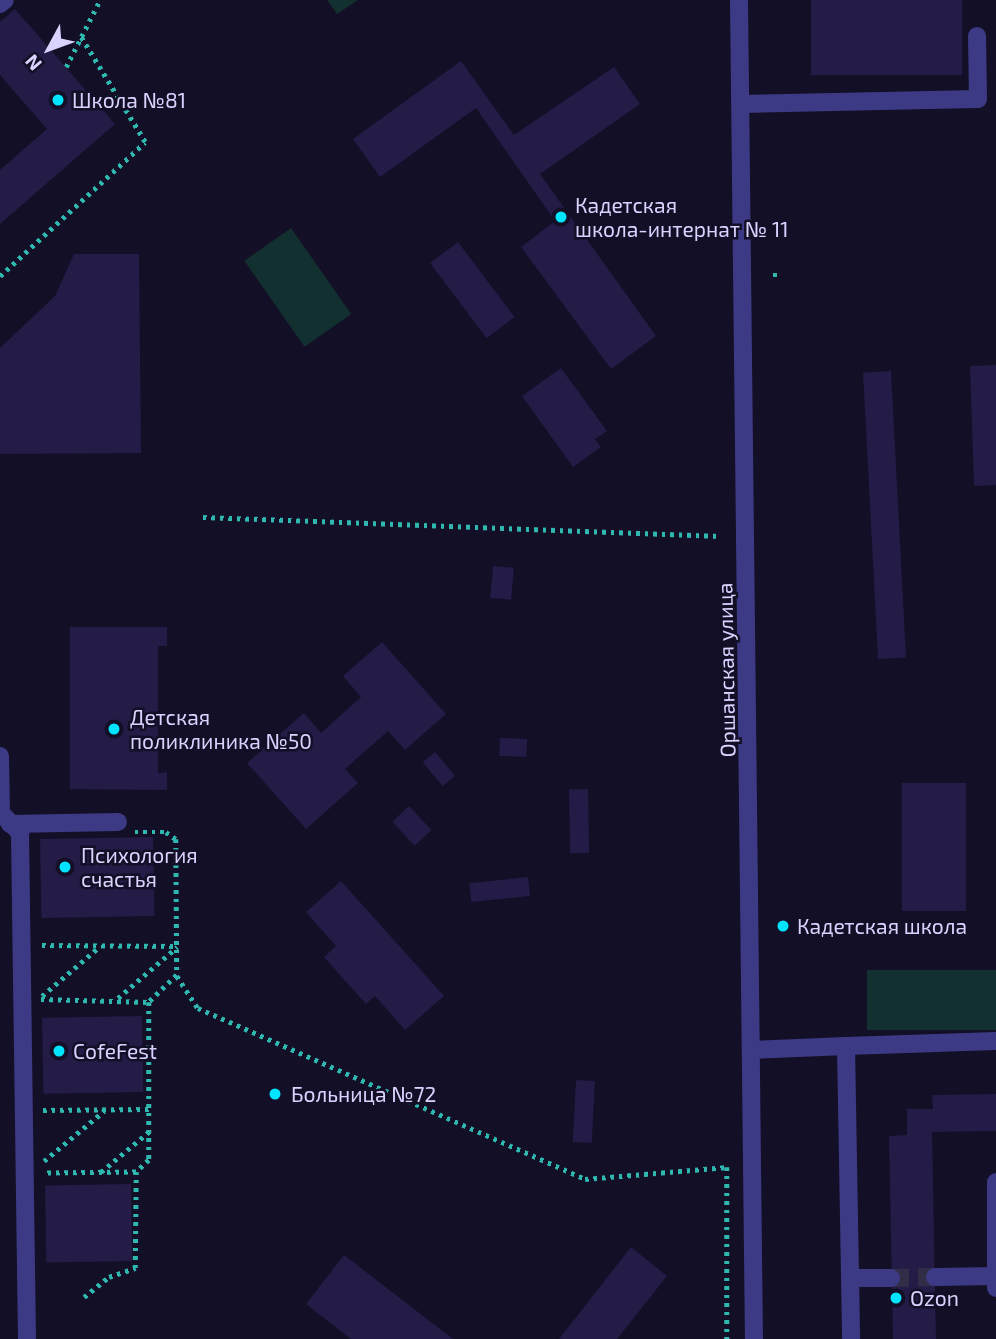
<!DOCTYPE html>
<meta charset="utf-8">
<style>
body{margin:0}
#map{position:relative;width:996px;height:1339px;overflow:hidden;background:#130f26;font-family:"Exo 2",sans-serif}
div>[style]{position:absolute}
.green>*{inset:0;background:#12302f;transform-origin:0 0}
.building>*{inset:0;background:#241b47;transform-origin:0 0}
.minor-tunnel>*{height:18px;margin-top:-9px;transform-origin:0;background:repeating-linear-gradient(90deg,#312d47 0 18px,transparent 0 27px)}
.path>*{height:4.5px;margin-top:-2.25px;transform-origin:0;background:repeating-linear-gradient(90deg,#2fb8b0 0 3.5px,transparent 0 8.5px)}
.minor>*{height:18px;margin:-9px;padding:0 9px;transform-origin:9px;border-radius:9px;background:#3d3a85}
.dots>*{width:19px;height:19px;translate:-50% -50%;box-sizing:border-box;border:4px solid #130f26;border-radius:50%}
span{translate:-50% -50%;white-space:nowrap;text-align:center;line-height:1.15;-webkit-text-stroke:5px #130f26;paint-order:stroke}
.poi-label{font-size:21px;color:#d9d4ff}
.left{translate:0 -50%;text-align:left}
.street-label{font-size:21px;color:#d9d4ff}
.north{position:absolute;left:14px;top:14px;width:70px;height:70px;-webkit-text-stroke:5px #130f26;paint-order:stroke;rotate:229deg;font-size:19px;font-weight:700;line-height:28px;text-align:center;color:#d9d4ff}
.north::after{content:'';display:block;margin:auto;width:24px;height:32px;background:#d9d4ff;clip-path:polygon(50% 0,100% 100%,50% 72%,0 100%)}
</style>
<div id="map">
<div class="green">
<i style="clip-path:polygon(327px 0,358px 0,337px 14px)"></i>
<i style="left:291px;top:228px;width:105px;height:57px;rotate:55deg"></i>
<i style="left:867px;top:970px;width:129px;height:60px"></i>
</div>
<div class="building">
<i style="left:811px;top:0;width:151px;height:75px"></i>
<i style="clip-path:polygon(15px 9px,115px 124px,0 224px,0 170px,47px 129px,0 75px,0 22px)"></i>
<i style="clip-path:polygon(461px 61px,514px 135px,614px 67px,640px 104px,540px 174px,656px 336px,611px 369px,521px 247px,555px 221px,476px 108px,380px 177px,353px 139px)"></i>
<i style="left:458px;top:242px;width:94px;height:35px;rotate:53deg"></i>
<i style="clip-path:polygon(74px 254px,139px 254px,141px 453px,0 454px,0 348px,55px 296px)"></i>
<i style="clip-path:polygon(996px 365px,996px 485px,974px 486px,970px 366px)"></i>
<i style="clip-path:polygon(561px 368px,607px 431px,595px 439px,601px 447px,573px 467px,522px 396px)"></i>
<i style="left:891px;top:371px;width:287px;height:28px;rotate:87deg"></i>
<i style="left:493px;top:566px;width:21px;height:32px;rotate:5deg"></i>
<i style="clip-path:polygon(70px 627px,167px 627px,167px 646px,158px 646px,158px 773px,167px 772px,167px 790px,70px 789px)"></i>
<i style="clip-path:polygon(382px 642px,446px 714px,405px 750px,388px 731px,345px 769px,358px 783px,306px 829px,247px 763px,304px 713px,321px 733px,361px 697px,343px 676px)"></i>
<i style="left:500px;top:738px;width:27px;height:18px;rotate:2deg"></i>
<i style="left:435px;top:752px;width:31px;height:16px;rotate:50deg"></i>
<i style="left:966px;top:783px;width:128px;height:64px;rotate:90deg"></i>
<i style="left:588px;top:789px;width:64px;height:19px;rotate:89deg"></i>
<i style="left:409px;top:806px;width:33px;height:23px;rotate:47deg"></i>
<i style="left:153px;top:837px;width:79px;height:113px;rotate:89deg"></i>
<i style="left:528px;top:877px;width:19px;height:59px;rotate:84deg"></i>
<i style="clip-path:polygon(341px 881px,444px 996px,405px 1030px,375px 996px,366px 1004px,324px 957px,336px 946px,306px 912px)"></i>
<i style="left:142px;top:1016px;width:76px;height:100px;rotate:89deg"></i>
<i style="left:576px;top:1080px;width:19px;height:62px;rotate:3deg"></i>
<i style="clip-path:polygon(996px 1094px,996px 1131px,932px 1132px,936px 1339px,893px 1339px,889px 1136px,907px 1135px,907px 1109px,933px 1109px,932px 1095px)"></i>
<i style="left:131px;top:1184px;width:77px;height:86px;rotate:89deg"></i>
<i style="clip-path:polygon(631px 1247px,667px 1276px,617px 1339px,559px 1339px)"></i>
<i style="clip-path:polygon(344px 1255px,453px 1339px,351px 1339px,306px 1304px)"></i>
</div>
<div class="minor-tunnel">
<i style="left:891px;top:1278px;width:44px;rotate:-1.3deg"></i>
</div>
<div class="path">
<i style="left:66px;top:67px;width:75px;rotate:-63.1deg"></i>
<i style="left:773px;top:275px;width:6px"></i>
<i style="left:0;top:276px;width:197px;rotate:-42.7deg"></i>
<i style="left:145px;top:142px;width:123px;rotate:-121.4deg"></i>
<i style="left:203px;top:517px;width:518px;rotate:2.1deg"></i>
<i style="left:135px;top:832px;width:31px"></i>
<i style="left:166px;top:832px;width:12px;rotate:35deg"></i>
<i style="left:176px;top:839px;width:136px;rotate:89.6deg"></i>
<i style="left:177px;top:975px;width:39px;rotate:136deg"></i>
<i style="left:42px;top:945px;width:135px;rotate:0.4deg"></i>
<i style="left:177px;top:976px;width:38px;rotate:57deg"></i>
<i style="left:198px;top:1008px;width:423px;rotate:23.8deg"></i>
<i style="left:585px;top:1179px;width:143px;rotate:-4.8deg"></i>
<i style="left:727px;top:1167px;width:172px;rotate:90deg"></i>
<i style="left:42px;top:996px;width:75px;rotate:-40.7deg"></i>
<i style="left:118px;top:998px;width:78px;rotate:-40.8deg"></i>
<i style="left:41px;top:999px;width:108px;rotate:1.6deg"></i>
<i style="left:149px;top:1002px;width:158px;rotate:90deg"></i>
<i style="left:149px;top:1160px;width:18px;rotate:137deg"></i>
<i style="left:136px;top:1172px;width:92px;rotate:179.4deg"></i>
<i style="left:43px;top:1110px;width:107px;rotate:-0.5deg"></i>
<i style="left:44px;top:1161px;width:78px;rotate:-39.8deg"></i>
<i style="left:101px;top:1172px;width:65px;rotate:-40deg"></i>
<i style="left:84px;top:1297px;width:32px;rotate:-39deg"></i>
<i style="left:109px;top:1277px;width:28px;rotate:-19deg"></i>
<i style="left:135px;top:1268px;width:96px;rotate:-89.4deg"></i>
</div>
<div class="minor">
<i style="left:739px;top:0;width:1339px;rotate:89.36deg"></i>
<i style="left:0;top:4px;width:6px;rotate:-39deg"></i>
<i style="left:741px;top:104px;width:237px;rotate:-1.2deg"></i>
<i style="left:978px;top:99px;width:63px;rotate:-90.9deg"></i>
<i style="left:0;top:756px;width:57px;rotate:89deg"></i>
<i style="left:1px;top:813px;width:28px;rotate:46deg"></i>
<i style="left:20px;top:833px;width:506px;rotate:89.21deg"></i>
<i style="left:10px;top:824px;width:108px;rotate:-1.1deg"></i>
<i style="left:846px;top:1046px;width:150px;rotate:-1.9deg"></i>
<i style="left:753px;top:1050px;width:93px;rotate:-2.5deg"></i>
<i style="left:846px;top:1046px;width:293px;rotate:89deg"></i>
<i style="left:996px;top:1182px;width:106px;rotate:90deg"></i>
<i style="left:935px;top:1277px;width:61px;rotate:-0.9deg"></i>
<i style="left:850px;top:1278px;width:41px"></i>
</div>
<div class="dots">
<i style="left:58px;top:100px;background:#00e5ff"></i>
<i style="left:561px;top:217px;background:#00e5ff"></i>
<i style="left:114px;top:729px;background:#00e5ff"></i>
<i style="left:65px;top:867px;background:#00e5ff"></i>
<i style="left:783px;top:926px;background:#00e5ff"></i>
<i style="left:59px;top:1051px;background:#00e5ff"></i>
<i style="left:275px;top:1094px;background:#00e5ff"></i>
<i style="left:896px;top:1298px;background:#00e5ff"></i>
</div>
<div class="poi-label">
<span class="left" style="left:72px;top:100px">Школа №81</span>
<span class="left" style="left:575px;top:217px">Кадетская<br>школа-интернат № 11</span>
<span class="left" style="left:130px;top:729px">Детская<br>поликлиника №50</span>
<span class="left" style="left:81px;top:867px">Психология<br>счастья</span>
<span class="left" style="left:797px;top:926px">Кадетская школа</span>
<span class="left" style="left:73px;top:1051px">CofeFest</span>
<span class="left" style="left:291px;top:1094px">Больница №72</span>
<span class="left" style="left:910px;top:1298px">Ozon</span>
</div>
<div class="street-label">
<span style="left:726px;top:670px;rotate:-91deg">Оршанская улица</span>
</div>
<div class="north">N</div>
</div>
